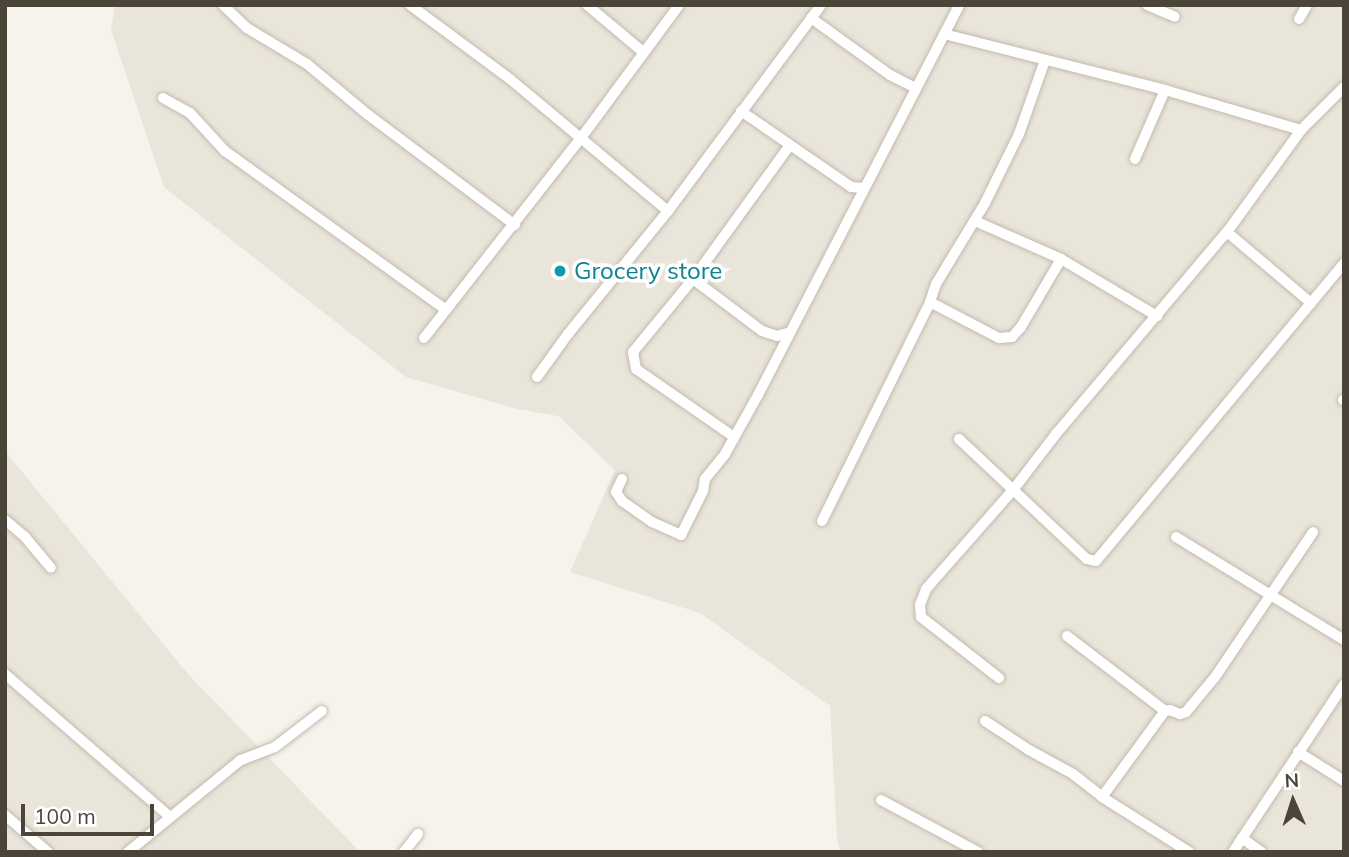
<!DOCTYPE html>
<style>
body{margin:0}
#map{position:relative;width:1349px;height:857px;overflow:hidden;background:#f6f3ec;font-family:Mulish,sans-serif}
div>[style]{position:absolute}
.residential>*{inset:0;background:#eae5da}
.roads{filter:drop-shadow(0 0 2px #c2bbae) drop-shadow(0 0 2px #c2bbae)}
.minor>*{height:10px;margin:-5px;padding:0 5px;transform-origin:5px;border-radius:5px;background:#fff}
.dots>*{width:19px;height:19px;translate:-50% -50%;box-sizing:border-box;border:4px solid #fff;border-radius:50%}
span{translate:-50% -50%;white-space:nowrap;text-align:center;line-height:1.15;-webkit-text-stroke:7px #fff;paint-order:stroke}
.culture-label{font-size:24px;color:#0d838f}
.left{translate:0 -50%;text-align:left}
.frame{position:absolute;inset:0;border:7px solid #4b4439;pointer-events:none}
.north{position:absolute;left:1258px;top:766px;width:70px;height:70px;-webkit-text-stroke:5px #fff;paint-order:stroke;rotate:357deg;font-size:19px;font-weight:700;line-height:28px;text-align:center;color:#4b4439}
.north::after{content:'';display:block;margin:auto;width:24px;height:32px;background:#4b4439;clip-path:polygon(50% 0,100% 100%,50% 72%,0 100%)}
.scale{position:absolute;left:21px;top:804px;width:133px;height:32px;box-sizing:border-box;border:4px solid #4b4439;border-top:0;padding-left:9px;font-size:21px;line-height:24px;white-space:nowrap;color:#4b4439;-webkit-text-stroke:5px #fff;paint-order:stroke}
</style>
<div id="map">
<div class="residential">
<i style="clip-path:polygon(115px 5px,1344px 5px,1344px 852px,840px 852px,837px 839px,830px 706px,700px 613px,570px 572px,615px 470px,558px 416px,517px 409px,406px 377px,164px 187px,111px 30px)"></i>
<i style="clip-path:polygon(5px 451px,188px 674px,360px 852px,5px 852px)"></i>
</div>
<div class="roads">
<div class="minor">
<i style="left:223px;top:5px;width:33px;rotate:44deg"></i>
<i style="left:247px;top:28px;width:70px;rotate:31deg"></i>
<i style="left:307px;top:64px;width:78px;rotate:39.8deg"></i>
<i style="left:367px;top:114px;width:185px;rotate:36.9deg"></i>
<i style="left:410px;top:5px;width:124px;rotate:36.5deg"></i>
<i style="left:510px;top:79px;width:206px;rotate:39.9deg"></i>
<i style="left:587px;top:5px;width:73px;rotate:40deg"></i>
<i style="left:1147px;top:5px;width:30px;rotate:23deg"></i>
<i style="left:811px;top:18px;width:97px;rotate:35.8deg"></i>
<i style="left:890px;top:75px;width:29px;rotate:27deg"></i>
<i style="left:1299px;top:19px;width:16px;rotate:-60deg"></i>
<i style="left:944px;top:34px;width:228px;rotate:14.2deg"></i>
<i style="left:1165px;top:90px;width:142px;rotate:16.4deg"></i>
<i style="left:163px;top:98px;width:31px;rotate:29deg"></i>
<i style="left:190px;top:113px;width:52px;rotate:47.4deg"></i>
<i style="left:225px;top:151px;width:272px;rotate:35.7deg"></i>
<i style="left:741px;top:111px;width:134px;rotate:34.6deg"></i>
<i style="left:851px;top:187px;width:13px;rotate:4deg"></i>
<i style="left:1135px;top:159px;width:75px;rotate:-66.5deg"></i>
<i style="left:975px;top:221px;width:94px;rotate:23.8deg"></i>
<i style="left:1061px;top:259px;width:112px;rotate:30.7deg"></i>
<i style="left:1227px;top:232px;width:110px;rotate:40.2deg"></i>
<i style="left:693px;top:279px;width:86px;rotate:37deg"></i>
<i style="left:762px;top:331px;width:16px;rotate:18deg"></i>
<i style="left:777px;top:336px;width:14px;rotate:-17deg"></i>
<i style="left:930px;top:302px;width:78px;rotate:27.6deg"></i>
<i style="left:999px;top:338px;width:13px;rotate:-4deg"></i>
<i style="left:1012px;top:337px;width:13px;rotate:-48deg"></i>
<i style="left:1021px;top:327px;width:79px;rotate:-59.5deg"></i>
<i style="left:424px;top:338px;width:254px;rotate:-51.9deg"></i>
<i style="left:581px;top:138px;width:165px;rotate:-53.6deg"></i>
<i style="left:537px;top:377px;width:53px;rotate:-54.2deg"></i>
<i style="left:568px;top:334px;width:159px;rotate:-50.9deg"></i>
<i style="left:668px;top:211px;width:257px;rotate:-53.4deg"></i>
<i style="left:1343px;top:400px;width:1px"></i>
<i style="left:734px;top:437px;width:119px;rotate:-145.2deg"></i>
<i style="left:636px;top:369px;width:17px;rotate:-100deg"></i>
<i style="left:633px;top:352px;width:94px;rotate:-50.6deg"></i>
<i style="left:693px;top:279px;width:165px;rotate:-54.1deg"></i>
<i style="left:959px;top:439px;width:175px;rotate:43.2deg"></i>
<i style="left:1087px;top:559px;width:9px;rotate:13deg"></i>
<i style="left:1096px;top:561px;width:388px;rotate:-50.2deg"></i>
<i style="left:622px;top:479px;width:14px;rotate:115deg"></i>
<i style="left:616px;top:492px;width:11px;rotate:56deg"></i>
<i style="left:622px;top:501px;width:37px;rotate:35deg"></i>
<i style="left:652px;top:522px;width:32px;rotate:24deg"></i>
<i style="left:681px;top:535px;width:49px;rotate:-63.4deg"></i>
<i style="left:703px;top:491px;width:12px;rotate:-81deg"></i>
<i style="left:705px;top:479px;width:32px;rotate:-51deg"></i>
<i style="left:725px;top:454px;width:68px;rotate:-60.8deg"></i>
<i style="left:758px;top:395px;width:439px;rotate:-62.7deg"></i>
<i style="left:5px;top:520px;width:26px;rotate:40deg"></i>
<i style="left:25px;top:537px;width:40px;rotate:50deg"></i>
<i style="left:822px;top:521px;width:244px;rotate:-63.7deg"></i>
<i style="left:930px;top:302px;width:19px;rotate:-72deg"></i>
<i style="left:936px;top:284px;width:95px;rotate:-58.8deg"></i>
<i style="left:985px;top:203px;width:77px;rotate:-63.8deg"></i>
<i style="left:1019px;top:134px;width:78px;rotate:-70.6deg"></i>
<i style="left:1176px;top:537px;width:197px;rotate:31.5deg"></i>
<i style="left:1067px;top:636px;width:123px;rotate:37.4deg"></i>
<i style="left:5px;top:674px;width:217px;rotate:40.9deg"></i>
<i style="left:999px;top:678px;width:99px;rotate:-142deg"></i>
<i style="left:921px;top:617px;width:12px;rotate:-95deg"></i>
<i style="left:920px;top:605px;width:17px;rotate:-69deg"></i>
<i style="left:926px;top:589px;width:132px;rotate:-48.7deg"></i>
<i style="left:1013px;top:490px;width:71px;rotate:-52.5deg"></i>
<i style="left:1056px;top:434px;width:265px;rotate:-49.8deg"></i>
<i style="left:1227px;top:232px;width:126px;rotate:-54deg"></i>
<i style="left:1301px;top:130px;width:61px;rotate:-45deg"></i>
<i style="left:985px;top:721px;width:53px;rotate:33.4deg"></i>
<i style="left:1029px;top:750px;width:50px;rotate:28.6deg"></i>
<i style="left:1073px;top:774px;width:37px;rotate:38deg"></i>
<i style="left:1102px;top:797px;width:103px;rotate:32.3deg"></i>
<i style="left:1298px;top:752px;width:54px;rotate:32.2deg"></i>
<i style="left:1102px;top:797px;width:107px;rotate:-53.8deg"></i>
<i style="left:1165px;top:711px;width:5px;rotate:-11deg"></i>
<i style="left:1170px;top:710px;width:11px;rotate:22deg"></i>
<i style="left:1180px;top:714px;width:6px;rotate:-18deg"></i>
<i style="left:1186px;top:712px;width:45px;rotate:-50.4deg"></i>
<i style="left:1215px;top:677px;width:175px;rotate:-55.9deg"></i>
<i style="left:881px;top:800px;width:110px;rotate:28.2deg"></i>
<i style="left:5px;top:815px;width:57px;rotate:40.7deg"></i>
<i style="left:1242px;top:838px;width:24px;rotate:36deg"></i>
<i style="left:128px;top:852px;width:146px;rotate:-39.2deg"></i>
<i style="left:241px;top:760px;width:36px;rotate:-21deg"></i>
<i style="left:275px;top:747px;width:59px;rotate:-37.5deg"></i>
<i style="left:404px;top:852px;width:23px;rotate:-52deg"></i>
<i style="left:1233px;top:852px;width:201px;rotate:-56.5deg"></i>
</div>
</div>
<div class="dots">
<i style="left:560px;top:271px;background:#0f9aa8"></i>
</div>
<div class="culture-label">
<span class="left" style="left:574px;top:271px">Grocery store</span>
</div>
<div class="frame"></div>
<div class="north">N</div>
<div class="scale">100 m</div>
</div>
